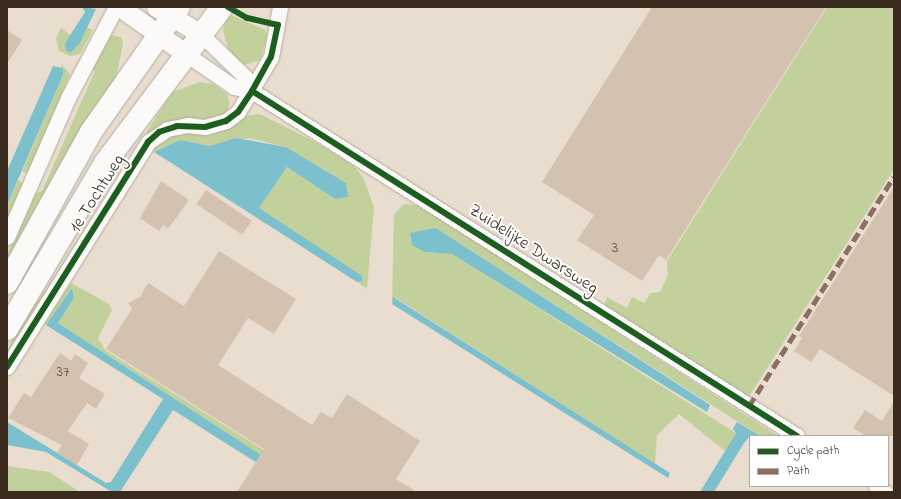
<!DOCTYPE html>
<style>
body{margin:0}
#map{position:relative;width:901px;height:499px;overflow:hidden;background:#e8ddce;font-family:"Indie Flower",sans-serif}
div>[style]{position:absolute}
.green>*{inset:0;background:#c2d19b}
.water>*{inset:0;background:#7cc0cd}
.building>*{inset:0;background:#d4c2b1;transform-origin:0 0}
.roads{filter:drop-shadow(0 0 1px #b4aca1) drop-shadow(0 0 1px #b4aca1)}
.minor>*{height:15px;margin:-7.5px;padding:0 7.5px;transform-origin:7.5px;border-radius:7.5px;background:#fcfaf8}
.tertiary>*{height:19px;margin:-9.5px;padding:0 9.5px;transform-origin:9.5px;border-radius:9.5px;background:#fcfaf8}
.primary>*{height:22px;margin:-11px;padding:0 11px;transform-origin:11px;border-radius:11px;background:#fcfaf8}
.quiet>*{height:5px;margin-top:-2.5px;transform-origin:0;background:repeating-linear-gradient(90deg,#8d6e63 0 10px,transparent 0 15px)}
.cycleway>*{height:6px;margin:-3px;padding:0 3px;transform-origin:3px;border-radius:3px;background:#1b5e20}
span{translate:-50% -50%;white-space:nowrap;text-align:center;line-height:1.15;-webkit-text-stroke:4px #fff;paint-order:stroke}
.number-label{font-size:16px;color:#615043}
.number-label span{-webkit-text-stroke-width:0}
.street-label{font-size:18px;color:#3b2a1e}
.frame{position:absolute;inset:0;border:8px solid #3b2a1e;pointer-events:none}
.legend{position:absolute;left:749px;top:435px;width:140px;height:52px;box-sizing:border-box;background:#fff;border:1px solid #b1aaa5;margin:0;padding:5px 7px;list-style:none;font-size:12px;color:#3b2a1e}
.legend li{display:flex;align-items:center;gap:8px;height:20px}
.legend b{width:20px;border:1px solid #b1aaa5}
</style>
<div id="map">
<div class="green">
<i style="clip-path:polygon(827px 7px,894px 7px,894px 169px,748px 398px,604px 306px,607px 297px,627px 308px,632px 297px,644px 303px,651px 293px,660px 292px,668px 275px,667px 261px)"></i>
<i style="clip-path:polygon(229px 14px,265px 30px,268px 35px,260px 60px,244px 65px,229px 53px,223px 30px)"></i>
<i style="clip-path:polygon(61px 28px,70px 35px,65px 43px,88px 28px,93px 30px,80px 54px,70px 56px,59px 51px,56px 38px)"></i>
<i style="clip-path:polygon(111px 35px,121px 37px,123px 44px,116px 78px,36px 207px,7px 264px,7px 254px,34px 194px,42px 191px,95px 71px,92px 69px)"></i>
<i style="clip-path:polygon(61px 64px,70px 74px,30px 172px,22px 172px,63px 75px)"></i>
<i style="clip-path:polygon(200px 82px,213px 84px,227px 94px,230px 103px,226px 114px,210px 121px,173px 120px,148px 134px,7px 353px,14px 332px,47px 288px,172px 92px)"></i>
<i style="clip-path:polygon(260px 114px,319px 144px,354px 166px,364px 179px,374px 208px,367px 289px,258px 208px,287px 167px,335px 199px,347px 197px,346px 183px,286px 147px,250px 138px,210px 146px,180px 140px,154px 152px,151px 149px,160px 139px,182px 131px,219px 132px,244px 116px)"></i>
<i style="clip-path:polygon(18px 180px,25px 185px,7px 226px,7px 205px)"></i>
<i style="clip-path:polygon(404px 204px,416px 205px,436px 216px,778px 436px,760px 436px,436px 228px,410px 238px,425px 252px,452px 254px,736px 433px,725px 451px,679px 414px,657px 435px,655px 464px,396px 298px,392px 304px,394px 214px)"></i>
<i style="clip-path:polygon(71px 283px,109px 304px,112px 310px,98px 338px,105px 350px,330px 492px,318px 492px,58px 323px,74px 298px,72px 288px,46px 325px,42px 323px)"></i>
<i style="clip-path:polygon(7px 466px,49px 472px,80px 492px,7px 492px)"></i>
</div>
<div class="water">
<i style="clip-path:polygon(82px 7px,96px 9px,80px 43px,71px 52px,66px 51px,65px 43px,85px 12px)"></i>
<i style="clip-path:polygon(53px 66px,63px 68px,63px 75px,7px 205px,7px 171px)"></i>
<i style="clip-path:polygon(236px 138px,286px 147px,346px 183px,348px 197px,335px 199px,287px 167px,259px 208px,362px 276px,362px 281px,357px 282px,154px 152px,180px 140px,210px 146px)"></i>
<i style="clip-path:polygon(436px 228px,710px 405px,707px 412px,452px 254px,425px 252px,412px 245px,410px 233px)"></i>
<i style="clip-path:polygon(72px 288px,74px 298px,58px 323px,318px 492px,303px 492px,173px 410px,120px 492px,112px 492px,46px 452px,7px 445px,7px 422px,106px 483px,111px 482px,163px 399px,46px 325px)"></i>
<i style="clip-path:polygon(393px 297px,670px 473px,668px 478px,392px 304px)"></i>
<i style="clip-path:polygon(737px 422px,760px 436px,750px 436px,744px 443px,714px 492px,700px 492px,736px 433px,733px 429px)"></i>
</div>
<div class="building">
<i style="clip-path:polygon(652px 7px,826px 7px,666px 260px,659px 255px,642px 281px,577px 240px,594px 215px,542px 182px)"></i>
<i style="clip-path:polygon(7px 30px,22px 40px,7px 64px)"></i>
<i style="clip-path:polygon(161px 181px,189px 200px,168px 229px,163px 225px,159px 231px,140px 218px)"></i>
<i style="clip-path:polygon(894px 187px,894px 396px,820px 349px,811px 362px,794px 351px,802px 338px,799px 336px)"></i>
<i style="left:206px;top:190px;width:55px;height:17px;rotate:34deg"></i>
<i style="clip-path:polygon(219px 251px,296px 299px,274px 334px,248px 318px,218px 365px,312px 425px,321px 412px,332px 418px,347px 394px,420px 441px,396px 479px,417px 492px,237px 492px,264px 449px,106px 349px,132px 309px,128px 303px,140px 297px,148px 283px,184px 306px)"></i>
<i style="clip-path:polygon(60px 353px,71px 361px,75px 354px,88px 363px,79px 378px,105px 394px,96px 409px,87px 403px,68px 431px,89px 444px,77px 465px,57px 453px,62px 445px,8px 418px,24px 393px,31px 397px)"></i>
<i style="clip-path:polygon(894px 401px,894px 436px,866px 436px,853px 428px,865px 410px,882px 421px)"></i>
</div>
<div class="roads">
<div class="minor">
<i style="left:201px;top:34px;width:62px;rotate:44.3deg"></i>
<i style="left:245px;top:77px;width:16px;rotate:63deg"></i>
<i style="left:186px;top:54px;width:58px;rotate:34.5deg"></i>
<i style="left:234px;top:87px;width:18px;rotate:13deg"></i>
<i style="left:252px;top:91px;width:645px;rotate:32.33deg"></i>
<i style="left:7px;top:237px;width:154px;rotate:-66.3deg"></i>
<i style="left:69px;top:96px;width:101px;rotate:-62.2deg"></i>
<i style="left:7px;top:367px;width:266px;rotate:-57.9deg"></i>
<i style="left:148px;top:142px;width:23px;rotate:-34deg"></i>
<i style="left:167px;top:129px;width:21px;rotate:-11deg"></i>
<i style="left:188px;top:125px;width:17px;rotate:7deg"></i>
<i style="left:205px;top:127px;width:22px;rotate:-16deg"></i>
<i style="left:226px;top:121px;width:15px;rotate:-37deg"></i>
<i style="left:238px;top:112px;width:64px;rotate:-59deg"></i>
<i style="left:271px;top:57px;width:51px;rotate:-79.8deg"></i>
<i style="left:876px;top:486px;width:11px;rotate:34deg"></i>
</div>
<div class="tertiary">
<i style="left:120px;top:7px;width:81px;rotate:35.5deg"></i>
<i style="left:156px;top:7px;width:52px;rotate:31deg"></i>
</div>
<div class="primary">
<i style="left:7px;top:283px;width:173px;rotate:-60.9deg"></i>
<i style="left:91px;top:132px;width:153px;rotate:-54.9deg"></i>
<i style="left:7px;top:329px;width:193px;rotate:-59.4deg"></i>
<i style="left:105px;top:163px;width:195px;rotate:-53.1deg"></i>
</div>
</div>
<div class="quiet">
<i style="left:749px;top:406px;width:271px;rotate:-57.7deg"></i>
</div>
<div class="cycleway">
<i style="left:252px;top:91px;width:645px;rotate:32.33deg"></i>
<i style="left:7px;top:367px;width:266px;rotate:-57.9deg"></i>
<i style="left:148px;top:142px;width:15px;rotate:-42deg"></i>
<i style="left:159px;top:132px;width:19px;rotate:-18deg"></i>
<i style="left:177px;top:126px;width:28px;rotate:2deg"></i>
<i style="left:205px;top:127px;width:22px;rotate:-16deg"></i>
<i style="left:226px;top:121px;width:15px;rotate:-37deg"></i>
<i style="left:238px;top:112px;width:25px;rotate:-56deg"></i>
<i style="left:252px;top:91px;width:39px;rotate:-61deg"></i>
<i style="left:271px;top:57px;width:33px;rotate:-78deg"></i>
<i style="left:278px;top:25px;width:32px;rotate:-167deg"></i>
<i style="left:247px;top:18px;width:22px;rotate:-150deg"></i>
</div>
<div class="number-label">
<span style="left:615px;top:248px">3</span>
<span style="left:63px;top:372px">37</span>
</div>
<div class="street-label">
<span style="left:98px;top:194px;rotate:-58deg">1e Tochtweg</span>
<span style="left:533px;top:250px;rotate:33deg">Zuidelijke Dwarsweg</span>
</div>
<div class="frame"></div>
<ul class="legend">
<li><b style="height:5px;background:#1b5e20"></b>Cycle path</li>
<li><b style="height:5px;background:#8d6e63"></b>Path</li>
</ul>
</div>
